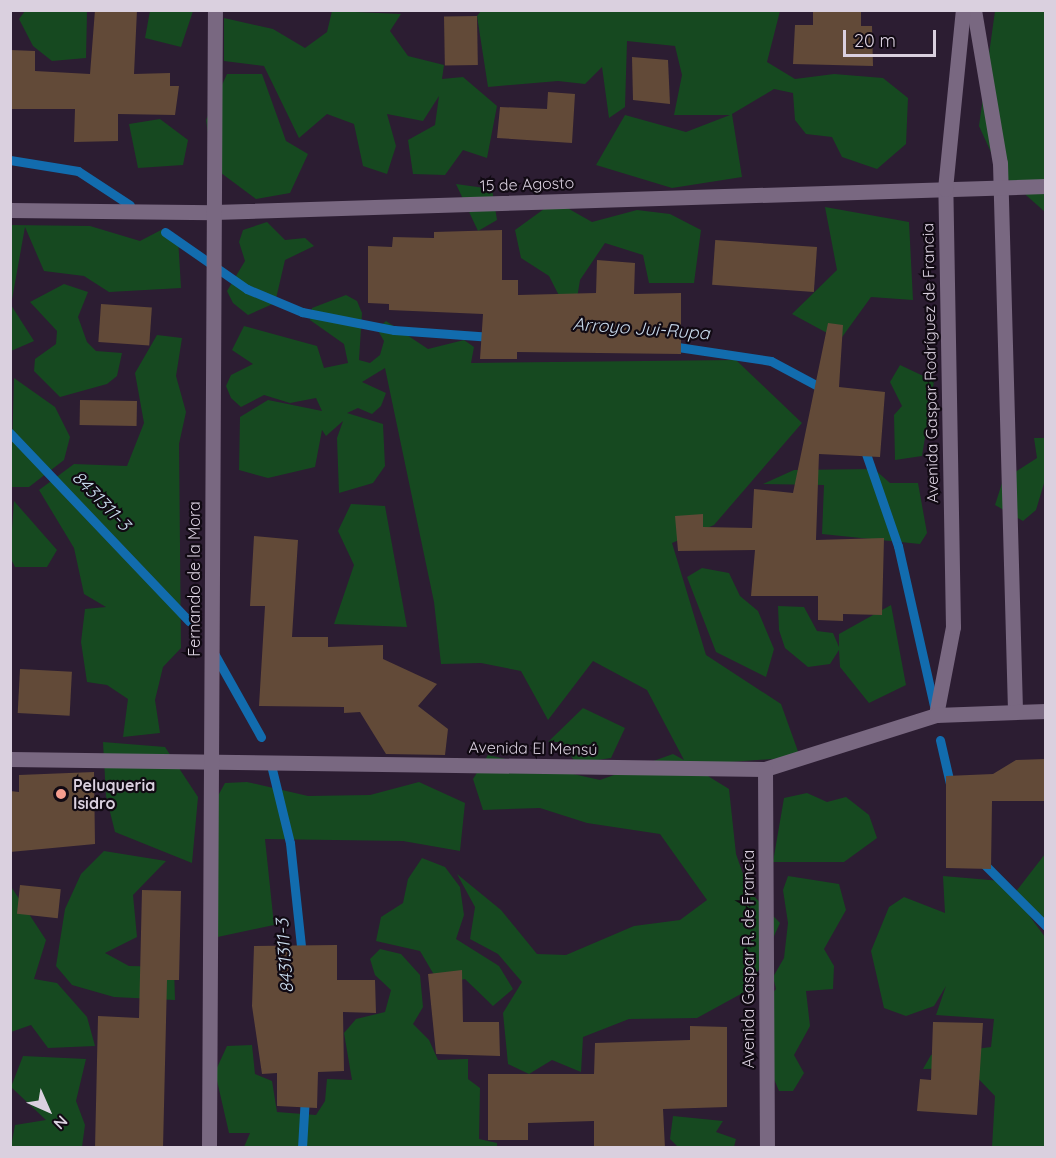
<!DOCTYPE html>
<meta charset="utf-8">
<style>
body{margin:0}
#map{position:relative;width:1056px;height:1158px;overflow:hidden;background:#2c1d32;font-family:Quicksand,sans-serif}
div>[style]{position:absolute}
.green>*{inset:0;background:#164920}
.stream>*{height:9px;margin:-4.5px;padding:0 4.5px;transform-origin:4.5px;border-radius:4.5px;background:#126cae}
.building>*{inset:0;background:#624a38;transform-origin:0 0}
.minor>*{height:15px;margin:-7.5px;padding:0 7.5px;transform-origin:7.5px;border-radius:7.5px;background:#796881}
.dots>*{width:16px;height:16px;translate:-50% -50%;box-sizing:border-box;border:3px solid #110a13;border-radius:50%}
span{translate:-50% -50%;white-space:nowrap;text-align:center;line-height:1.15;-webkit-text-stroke:4.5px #110a13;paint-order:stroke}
.street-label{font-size:16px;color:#dad0df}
.poi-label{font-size:16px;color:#dad0df;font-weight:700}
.left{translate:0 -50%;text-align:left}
.water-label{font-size:18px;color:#c9dbed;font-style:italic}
.frame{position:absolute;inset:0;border:12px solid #dad0df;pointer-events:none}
.north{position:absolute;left:18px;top:1080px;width:60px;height:60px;-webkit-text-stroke:4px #110a13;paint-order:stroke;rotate:135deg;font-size:16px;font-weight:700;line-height:24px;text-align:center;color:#dad0df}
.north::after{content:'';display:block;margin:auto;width:21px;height:27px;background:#dad0df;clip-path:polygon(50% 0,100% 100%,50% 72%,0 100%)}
.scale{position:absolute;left:843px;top:30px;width:93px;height:27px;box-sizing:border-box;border:3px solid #dad0df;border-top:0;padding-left:8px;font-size:18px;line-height:21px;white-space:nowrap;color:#dad0df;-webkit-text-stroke:4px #110a13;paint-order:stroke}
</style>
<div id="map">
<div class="green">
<i style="clip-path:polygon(25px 11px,87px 11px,86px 58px,52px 61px,33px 46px,19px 19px)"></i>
<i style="clip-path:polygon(150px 11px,193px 11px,181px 47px,145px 38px)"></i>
<i style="clip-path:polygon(332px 11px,401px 14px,390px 31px,408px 56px,444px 65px,442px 79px,463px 77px,497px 106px,487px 158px,463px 150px,445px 175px,413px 174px,408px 140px,435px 125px,439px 96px,423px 121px,387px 114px,396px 146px,387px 174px,363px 166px,354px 124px,327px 114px,299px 138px,264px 66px,224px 61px,224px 18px,273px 29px,305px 48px,327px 32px)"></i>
<i style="clip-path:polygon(481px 11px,780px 11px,767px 62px,795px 79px,834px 74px,883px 78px,908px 98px,906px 144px,877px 169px,842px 157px,832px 137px,806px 134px,795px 120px,793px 93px,774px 89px,732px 114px,742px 177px,672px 188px,596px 165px,625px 115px,686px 132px,730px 115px,674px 115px,682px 75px,675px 46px,627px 41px,625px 107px,609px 118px,602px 67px,585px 84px,558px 81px,488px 87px,477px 16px)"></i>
<i style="clip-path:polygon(995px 11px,1045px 11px,1045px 212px,1000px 172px,979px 126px)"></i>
<i style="clip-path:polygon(227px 74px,262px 74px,286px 141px,308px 154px,290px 193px,256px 199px,213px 167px,206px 120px)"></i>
<i style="clip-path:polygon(160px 119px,188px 140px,183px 165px,138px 168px,129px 124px)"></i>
<i style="clip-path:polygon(456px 184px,492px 189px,497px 220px,478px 231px)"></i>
<i style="clip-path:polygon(555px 201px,592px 222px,637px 210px,670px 214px,701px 230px,694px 283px,649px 283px,643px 255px,605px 243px,580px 280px,573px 323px,549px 276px,521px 258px,515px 230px)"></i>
<i style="clip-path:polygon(825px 207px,909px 222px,913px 300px,871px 297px,840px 340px,792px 314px,837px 270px)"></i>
<i style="clip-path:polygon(267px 222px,285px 240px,305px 238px,314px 246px,285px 260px,275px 303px,248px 315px,233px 303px,227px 291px,245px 261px,239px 242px,243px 230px)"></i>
<i style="clip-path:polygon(11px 225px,90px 226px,140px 241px,163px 229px,178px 237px,181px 288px,109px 292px,84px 276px,44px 271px,25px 227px,11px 305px,34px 341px,11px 351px)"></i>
<i style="clip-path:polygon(64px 284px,88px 292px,78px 317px,87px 342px,96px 351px,122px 353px,117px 376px,107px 384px,60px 397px,34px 371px,35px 359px,56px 344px,57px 331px,30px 302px)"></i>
<i style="clip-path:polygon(346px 295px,357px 301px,362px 313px,359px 360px,370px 363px,380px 355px,384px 341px,377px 329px,386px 321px,428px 349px,464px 340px,474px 347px,471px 363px,736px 360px,802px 423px,714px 525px,672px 543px,706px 655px,781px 704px,800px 757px,690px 765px,729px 789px,736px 854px,749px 891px,780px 923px,750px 989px,697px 1018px,629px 1019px,583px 1037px,581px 1072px,552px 1060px,529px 1074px,508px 1064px,503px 1013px,522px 982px,498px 954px,470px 939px,475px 907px,457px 874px,501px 910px,537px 954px,566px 955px,634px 926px,680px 920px,707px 900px,660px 834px,587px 823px,540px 808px,483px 810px,473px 779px,488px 755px,600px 780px,673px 754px,684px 760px,647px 690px,593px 661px,548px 720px,521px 671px,481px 663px,441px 664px,434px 602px,385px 368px,362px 382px,386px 393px,381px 406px,372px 414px,358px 408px,347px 413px,383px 424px,385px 466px,373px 483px,339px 493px,337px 438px,343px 421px,326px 436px,322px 430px,315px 467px,268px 478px,239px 470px,240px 417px,268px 400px,322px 411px,316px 398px,290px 403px,264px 395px,241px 407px,231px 398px,226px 386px,231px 375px,253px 364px,232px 350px,244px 326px,317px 346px,324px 368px,348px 363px,344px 344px,310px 320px,312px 308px)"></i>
<i style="clip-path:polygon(157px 335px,182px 338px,176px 376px,186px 412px,179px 444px,181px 648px,163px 667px,155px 700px,160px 733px,123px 737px,128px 699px,107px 685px,87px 682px,81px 642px,85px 609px,106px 607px,84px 594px,74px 548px,39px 490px,74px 464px,127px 466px,144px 423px,135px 373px)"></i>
<i style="clip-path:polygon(900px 365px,934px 381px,922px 456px,895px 460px,894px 415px,902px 406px,890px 382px)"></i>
<i style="clip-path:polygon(14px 378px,55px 407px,70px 437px,64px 460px,29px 487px,11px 487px)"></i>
<i style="clip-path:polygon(1034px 438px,1045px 438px,1045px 480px,1036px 510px,1023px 521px,995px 505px,1003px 480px,1037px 458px)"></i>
<i style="clip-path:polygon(874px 469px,890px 483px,918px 483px,927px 533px,920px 544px,822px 534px,824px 485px,763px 484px,794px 470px)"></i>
<i style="clip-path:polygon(14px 501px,57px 550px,47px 567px,15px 567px,10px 557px)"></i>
<i style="clip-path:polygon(351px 504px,385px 506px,407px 627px,334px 624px,354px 565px,338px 531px)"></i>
<i style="clip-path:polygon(702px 568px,729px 573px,740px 596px,758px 611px,774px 649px,766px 677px,716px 652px,687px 577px)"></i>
<i style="clip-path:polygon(891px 605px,906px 685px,869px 703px,840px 667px,839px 650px,830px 664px,808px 667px,785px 648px,779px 630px,778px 606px,804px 607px,817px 631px,833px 633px,839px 647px,839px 634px)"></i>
<i style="clip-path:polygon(583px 708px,625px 728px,611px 758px,576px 763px,561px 742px,548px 742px)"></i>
<i style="clip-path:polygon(103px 742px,165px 747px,198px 797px,192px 863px,115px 832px,106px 796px)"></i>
<i style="clip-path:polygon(247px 782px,308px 796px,370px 795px,419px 782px,465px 803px,460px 851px,403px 841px,265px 839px,274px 925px,213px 938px,214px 803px,225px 783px)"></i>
<i style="clip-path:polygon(807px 793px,827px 802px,846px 797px,869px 815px,877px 838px,844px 862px,773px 862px,784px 798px)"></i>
<i style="clip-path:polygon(104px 851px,166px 861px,133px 895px,137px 937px,105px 953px,129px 966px,174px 967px,175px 1000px,114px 997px,72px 985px,56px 966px,65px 909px,81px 874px)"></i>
<i style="clip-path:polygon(1045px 854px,1045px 926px,1017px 899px,1045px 937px,1045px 1147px,992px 1147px,995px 1096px,968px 1068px,923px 1069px,931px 1055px,991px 1047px,994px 1019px,936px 1015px,946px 986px,934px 1006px,906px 1016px,884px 1008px,871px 951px,889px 907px,904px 897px,945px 913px,943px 876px,1001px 881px,1014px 894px)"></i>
<i style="clip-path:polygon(422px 858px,445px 867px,460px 887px,464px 915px,456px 939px,499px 966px,513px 989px,493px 1006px,465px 979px,440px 985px,420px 951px,376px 941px,381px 917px,403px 903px,408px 879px)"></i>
<i style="clip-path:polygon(788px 876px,839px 884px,846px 910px,824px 949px,834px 966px,833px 989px,806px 991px,810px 1026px,794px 1055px,804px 1073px,793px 1091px,779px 1091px,769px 1067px,764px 1003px,776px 989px,773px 977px,784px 958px,788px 923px,783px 890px)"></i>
<i style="clip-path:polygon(10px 885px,46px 940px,34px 979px,57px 983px,87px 1017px,95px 1046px,48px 1048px,31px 1025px,11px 1032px)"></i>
<i style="clip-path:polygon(380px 949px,401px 954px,420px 975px,423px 1007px,413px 1024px,429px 1040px,438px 1060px,468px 1059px,468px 1079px,480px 1088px,479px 1139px,497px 1143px,497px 1147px,244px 1147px,250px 1133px,229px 1133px,215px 1072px,227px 1046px,252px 1045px,255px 1074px,272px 1081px,277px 1112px,316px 1115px,325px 1101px,327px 1079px,352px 1080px,344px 1033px,356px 1019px,385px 1012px,391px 990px,375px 975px,370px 959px)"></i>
<i style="clip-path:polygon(23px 1056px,86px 1059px,76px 1101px,85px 1125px,82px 1147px,11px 1147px,15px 1125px,46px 1120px,11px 1087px)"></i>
<i style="clip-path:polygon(673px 1116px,723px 1121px,716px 1132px,736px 1139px,734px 1147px,678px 1147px,670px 1139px)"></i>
</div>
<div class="stream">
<i style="left:10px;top:160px;width:69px;rotate:9.2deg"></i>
<i style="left:78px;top:171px;width:62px;rotate:33.2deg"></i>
<i style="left:165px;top:232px;width:100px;rotate:34.8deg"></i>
<i style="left:247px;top:289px;width:60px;rotate:22.7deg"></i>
<i style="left:302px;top:312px;width:94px;rotate:11.1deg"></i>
<i style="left:394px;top:330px;width:98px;rotate:4.1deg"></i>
<i style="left:671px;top:346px;width:101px;rotate:8.5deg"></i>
<i style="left:771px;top:361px;width:61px;rotate:28.2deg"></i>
<i style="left:10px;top:433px;width:260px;rotate:46.4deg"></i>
<i style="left:863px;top:445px;width:107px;rotate:70.9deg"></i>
<i style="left:898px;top:546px;width:164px;rotate:77.3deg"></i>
<i style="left:215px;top:655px;width:94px;rotate:60.7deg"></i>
<i style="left:940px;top:740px;width:49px;rotate:77.1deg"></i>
<i style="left:271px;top:765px;width:80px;rotate:76.3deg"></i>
<i style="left:290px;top:843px;width:114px;rotate:83.9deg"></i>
<i style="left:982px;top:862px;width:91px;rotate:45deg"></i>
<i style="left:302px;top:1148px;width:52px;rotate:-86.7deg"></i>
</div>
<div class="building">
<i style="clip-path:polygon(95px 10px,137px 10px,134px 74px,170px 73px,170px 86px,179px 86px,175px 115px,118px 114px,118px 141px,74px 142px,75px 109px,10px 109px,10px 50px,35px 51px,35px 71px,90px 74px)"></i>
<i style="clip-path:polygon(813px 10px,861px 10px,861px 26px,872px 26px,873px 66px,793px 64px,795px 25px,813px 25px)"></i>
<i style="left:477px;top:16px;width:49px;height:33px;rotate:89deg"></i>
<i style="clip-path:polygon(632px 57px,668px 60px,670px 104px,633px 100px)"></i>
<i style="clip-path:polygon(548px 92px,575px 94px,572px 143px,497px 138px,500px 107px,547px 109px)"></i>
<i style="clip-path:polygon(502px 230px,502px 280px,518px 280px,518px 295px,596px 293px,597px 260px,635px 263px,634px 294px,681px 293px,681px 354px,517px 352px,517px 359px,480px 359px,483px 314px,389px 310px,389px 304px,368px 303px,368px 246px,392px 247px,393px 237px,434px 238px,434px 232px)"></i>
<i style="left:817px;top:247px;width:45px;height:102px;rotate:94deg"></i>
<i style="left:101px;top:304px;width:51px;height:38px;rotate:4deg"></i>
<i style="clip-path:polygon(828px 323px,843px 325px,839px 387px,885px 392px,880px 457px,819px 454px,816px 540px,884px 538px,882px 615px,843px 614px,843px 621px,818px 620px,818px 596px,751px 596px,755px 550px,678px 551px,675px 516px,703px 514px,703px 527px,752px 528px,754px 489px,793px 493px)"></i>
<i style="left:80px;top:400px;width:57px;height:25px;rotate:1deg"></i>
<i style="clip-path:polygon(254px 536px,298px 540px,292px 637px,328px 637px,328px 647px,383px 645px,383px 659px,437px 684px,418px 706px,448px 729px,445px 755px,386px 754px,360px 712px,344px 713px,344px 707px,259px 706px,265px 606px,250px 606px)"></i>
<i style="left:20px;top:669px;width:52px;height:44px;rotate:3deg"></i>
<i style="clip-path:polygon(1046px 759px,1046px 801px,992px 801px,991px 869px,946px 868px,946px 776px,993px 774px,1016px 760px)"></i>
<i style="clip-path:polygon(94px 772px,95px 844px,10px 852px,10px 791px,19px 792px,19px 775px)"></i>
<i style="left:20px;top:885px;width:41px;height:29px;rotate:6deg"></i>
<i style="clip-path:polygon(142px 890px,181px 891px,179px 980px,167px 980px,163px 1148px,95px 1148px,98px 1016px,139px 1018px)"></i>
<i style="clip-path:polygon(337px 945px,337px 980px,375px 980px,376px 1013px,343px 1012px,344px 1071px,318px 1072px,317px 1108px,277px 1106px,277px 1073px,262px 1074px,252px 1006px,254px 946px)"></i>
<i style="clip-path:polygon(462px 970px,463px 1022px,499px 1022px,500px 1056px,436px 1054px,428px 974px)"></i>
<i style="clip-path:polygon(933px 1022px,983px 1023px,977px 1115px,917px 1111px,920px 1079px,931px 1080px)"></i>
<i style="clip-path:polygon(690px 1026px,727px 1027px,727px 1107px,663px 1109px,665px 1148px,594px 1148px,594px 1121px,528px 1123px,528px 1140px,488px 1140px,488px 1074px,594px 1074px,595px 1043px,690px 1040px)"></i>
</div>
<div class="minor">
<i style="left:974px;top:10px;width:155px;rotate:80.4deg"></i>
<i style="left:1000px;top:163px;width:549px;rotate:88.43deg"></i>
<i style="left:10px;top:210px;width:204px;rotate:0.6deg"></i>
<i style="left:214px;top:212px;width:832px;rotate:-1.79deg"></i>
<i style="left:936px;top:715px;width:90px;rotate:-79.1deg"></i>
<i style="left:953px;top:627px;width:438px;rotate:-91deg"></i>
<i style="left:945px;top:189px;width:180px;rotate:-84.3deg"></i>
<i style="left:10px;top:759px;width:755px;rotate:0.76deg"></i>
<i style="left:765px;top:769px;width:179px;rotate:-17.5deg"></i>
<i style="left:936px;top:715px;width:110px;rotate:-2.1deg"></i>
<i style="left:765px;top:769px;width:379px;rotate:89.7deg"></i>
<i style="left:209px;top:1148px;width:1138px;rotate:-89.7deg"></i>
</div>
<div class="dots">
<i style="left:61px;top:794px;background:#f59d8e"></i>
</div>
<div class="street-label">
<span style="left:527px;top:184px;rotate:-2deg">15 de Agosto</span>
<span style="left:930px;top:363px;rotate:-91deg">Avenida Gaspar Rodríguez de Francia</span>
<span style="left:194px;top:579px;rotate:-90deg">Fernando de la Mora</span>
<span style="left:533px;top:748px;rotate:1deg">Avenida El Mensú</span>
<span style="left:748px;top:959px;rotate:-90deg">Avenida Gaspar R. de Francia</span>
</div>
<div class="poi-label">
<span class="left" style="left:73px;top:794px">Peluqueria<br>Isidro</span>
</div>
<div class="water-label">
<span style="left:641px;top:329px;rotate:4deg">Arroyo Jui-Rupa</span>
<span style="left:101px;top:501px;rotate:46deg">8431311-3</span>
<span style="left:285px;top:956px;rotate:-94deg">8431311-3</span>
</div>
<div class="frame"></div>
<div class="north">N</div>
<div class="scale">20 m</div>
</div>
